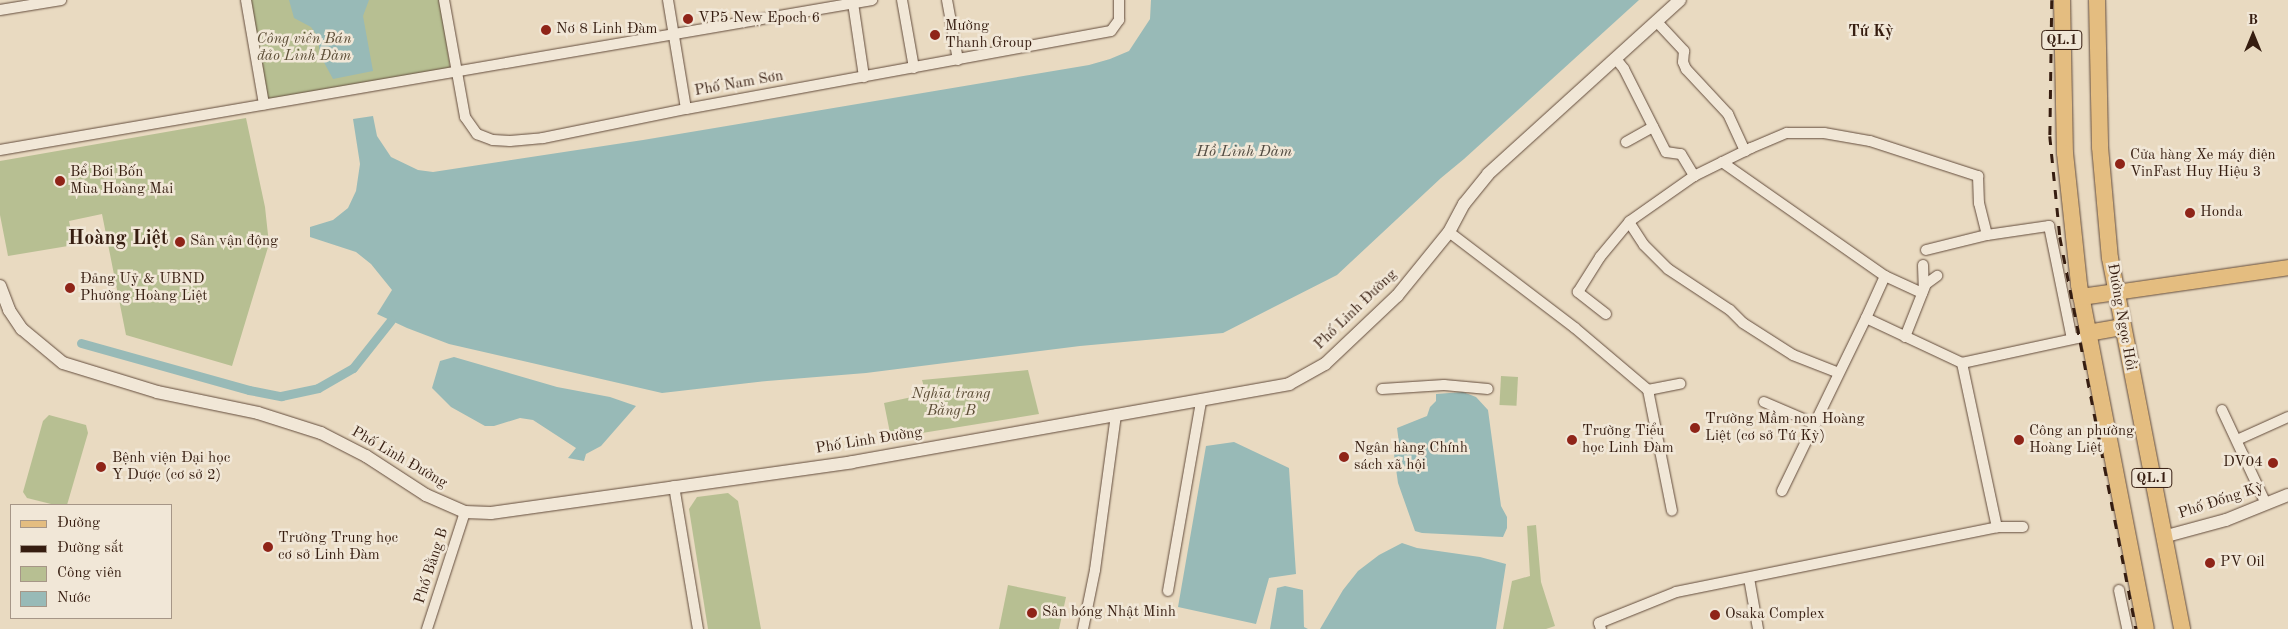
<!DOCTYPE html>
<meta charset="utf-8">
<style>
body{margin:0}
#map{position:relative;width:2288px;height:629px;overflow:hidden;background:#e9dac1;font-family:"Old Standard TT",serif}
div>[style]{position:absolute}
.green>*{inset:0;background:#b7bf92;transform-origin:0 0}
.water>*{inset:0;background:#98bab7}
.canal>*{height:9px;margin:-4.5px;padding:0 4.5px;transform-origin:4.5px;border-radius:4.5px;background:#98bab7}
.roads{filter:drop-shadow(0 0 1px #634c3c) drop-shadow(0 0 1px #634c3c)}
.minor>*{height:10px;margin:-5px;padding:0 5px;transform-origin:5px;border-radius:5px;background:#f1e7d7}
.tertiary>*{height:12px;margin:-6px;padding:0 6px;transform-origin:6px;border-radius:6px;background:#f1e7d7}
.primary>*{height:15px;margin:-7.5px;padding:0 7.5px;transform-origin:7.5px;border-radius:7.5px;background:#e4bd80}
.trunk>*{height:16px;margin:-8px;padding:0 8px;transform-origin:8px;border-radius:8px;background:#e4bd80}
.rail>*{height:2.5px;margin-top:-1.25px;transform-origin:0;background:repeating-linear-gradient(90deg,#361d10 0 9px,transparent 0 18px)}
.dots>*{width:14px;height:14px;translate:-50% -50%;box-sizing:border-box;border:2px solid #f1e7d7;border-radius:50%}
span{translate:-50% -50%;white-space:nowrap;text-align:center;line-height:1.15;-webkit-text-stroke:5px #f1e7d7;paint-order:stroke}
.shield-label span{padding:1px 4px;background:#f1e7d7;border:1px solid;border-radius:4px;-webkit-text-stroke-width:0}
.shield-label{font-size:14px;color:#361d10;font-weight:700}
.poi-label{font-size:15px;color:#361d10}
.left{translate:0 -50%;text-align:left}
.right{translate:-100% -50%;text-align:right}
.park-label{font-size:15px;color:#5d4e37;font-style:italic}
.street-label{font-size:15px;color:#361d10}
.neighbourhood-label{font-size:16px;color:#361d10;font-weight:700}
.water-label{font-size:16px;color:#534c42;font-style:italic}
.district-label{font-size:20px;color:#361d10;font-weight:700}
.legend{position:absolute;left:10px;top:504px;width:162px;height:115px;box-sizing:border-box;background:#f1e7d7;border:1px solid #a69687;margin:0;padding:6px 9px;list-style:none;font-size:15px;color:#361d10}
.legend li{display:flex;align-items:center;gap:10px;height:25px}
.legend b{width:25px;border:1px solid #a69687}
.north{position:absolute;left:2228px;top:10px;width:50px;height:50px;-webkit-text-stroke:4px #f1e7d7;paint-order:stroke;rotate:0deg;font-size:14px;font-weight:700;line-height:20px;text-align:center;color:#361d10}
.north::after{content:'';display:block;margin:auto;width:18px;height:22px;background:#361d10;clip-path:polygon(50% 0,100% 100%,50% 72%,0 100%)}
</style>
<div id="map">
<div class="green">
<i style="clip-path:polygon(246px 0,440px 0,451px 73px,264px 104px)"></i>
<i style="clip-path:polygon(246px 118px,265px 207px,269px 244px,232px 366px,126px 335px,102px 214px,69px 221px,74px 245px,8px 256px,0 215px,0 161px)"></i>
<i style="clip-path:polygon(1028px 370px,1039px 414px,891px 438px,884px 403px,926px 394px,922px 380px)"></i>
<i style="left:1501px;top:376px;width:17px;height:29px;rotate:3deg"></i>
<i style="clip-path:polygon(49px 415px,86px 425px,88px 433px,67px 505px,55px 505px,27px 498px,23px 492px,43px 421px)"></i>
<i style="clip-path:polygon(728px 493px,738px 501px,761px 629px,708px 629px,689px 509px,697px 497px)"></i>
<i style="clip-path:polygon(1536px 525px,1541px 582px,1555px 626px,1546px 629px,1503px 629px,1512px 581px,1530px 576px,1527px 526px)"></i>
<i style="clip-path:polygon(1008px 585px,1066px 597px,1059px 629px,999px 629px)"></i>
</div>
<div class="water">
<i style="clip-path:polygon(289px 0,369px 0,363px 16px,373px 71px,333px 79px,320px 55px,318px 37px,311px 27px,294px 18px)"></i>
<i style="clip-path:polygon(1151px 0,1639px 0,1464px 159px,1441px 178px,1337px 275px,1223px 333px,1080px 346px,866px 373px,767px 381px,662px 393px,449px 344px,407px 328px,377px 314px,392px 290px,371px 264px,356px 252px,310px 237px,310px 227px,333px 220px,348px 208px,356px 191px,360px 164px,353px 119px,373px 116px,377px 136px,391px 157px,418px 170px,433px 172px,643px 140px,1089px 65px,1110px 59px,1129px 51px,1150px 19px)"></i>
<i style="clip-path:polygon(454px 357px,557px 387px,610px 397px,636px 406px,601px 446px,586px 454px,584px 461px,568px 458px,576px 448px,533px 420px,520px 418px,494px 426px,485px 426px,451px 407px,432px 388px,440px 361px)"></i>
<i style="clip-path:polygon(1463px 392px,1476px 397px,1488px 410px,1501px 506px,1507px 517px,1507px 528px,1503px 537px,1422px 533px,1415px 531px,1398px 483px,1393px 447px,1399px 443px,1397px 428px,1427px 416px,1430px 407px,1436px 401px,1436px 394px)"></i>
<i style="clip-path:polygon(1234px 442px,1289px 468px,1296px 574px,1269px 578px,1256px 624px,1178px 607px,1206px 446px)"></i>
<i style="clip-path:polygon(1402px 543px,1417px 548px,1480px 557px,1506px 564px,1496px 629px,1320px 629px,1343px 590px,1358px 571px,1379px 555px)"></i>
<i style="clip-path:polygon(1285px 586px,1303px 590px,1304px 627px,1308px 629px,1270px 629px,1277px 588px)"></i>
</div>
<div class="canal">
<i style="left:81px;top:343px;width:174px;rotate:15.6deg"></i>
<i style="left:249px;top:390px;width:33px;rotate:11deg"></i>
<i style="left:281px;top:396px;width:38px;rotate:-12deg"></i>
<i style="left:318px;top:388px;width:40px;rotate:-29.7deg"></i>
<i style="left:353px;top:368px;width:61px;rotate:-51.6deg"></i>
</div>
<div class="roads">
<div class="minor">
<i style="left:246px;top:0;width:106px;rotate:80.2deg"></i>
<i style="left:444px;top:0;width:119px;rotate:79.8deg"></i>
<i style="left:465px;top:117px;width:21px;rotate:55deg"></i>
<i style="left:477px;top:134px;width:17px;rotate:21deg"></i>
<i style="left:493px;top:140px;width:17px;rotate:3deg"></i>
<i style="left:510px;top:141px;width:33px;rotate:-5deg"></i>
<i style="left:543px;top:138px;width:146px;rotate:-11.5deg"></i>
<i style="left:686px;top:109px;width:432px;rotate:-10.4deg"></i>
<i style="left:1111px;top:31px;width:14px;rotate:-54deg"></i>
<i style="left:1119px;top:20px;width:20px;rotate:-90deg"></i>
<i style="left:668px;top:0;width:110px;rotate:80.6deg"></i>
<i style="left:902px;top:0;width:69px;rotate:80deg"></i>
<i style="left:947px;top:0;width:61px;rotate:79.6deg"></i>
<i style="left:853px;top:3px;width:75px;rotate:81.5deg"></i>
<i style="left:0;top:10px;width:62px;rotate:-9.3deg"></i>
<i style="left:1657px;top:22px;width:40px;rotate:47deg"></i>
<i style="left:1684px;top:51px;width:11px;rotate:95deg"></i>
<i style="left:1683px;top:62px;width:8px;rotate:67deg"></i>
<i style="left:1686px;top:69px;width:62px;rotate:47deg"></i>
<i style="left:1728px;top:114px;width:41px;rotate:65.3deg"></i>
<i style="left:1616px;top:59px;width:13px;rotate:51deg"></i>
<i style="left:1624px;top:69px;width:93px;rotate:63.2deg"></i>
<i style="left:1666px;top:152px;width:15px;rotate:8deg"></i>
<i style="left:1681px;top:154px;width:26px;rotate:59deg"></i>
<i style="left:1626px;top:142px;width:31px;rotate:-29deg"></i>
<i style="left:0;top:150px;width:885px;rotate:-9.76deg"></i>
<i style="left:1722px;top:162px;width:199px;rotate:35deg"></i>
<i style="left:1885px;top:276px;width:41px;rotate:24.7deg"></i>
<i style="left:1629px;top:222px;width:27px;rotate:57deg"></i>
<i style="left:1644px;top:245px;width:34px;rotate:45deg"></i>
<i style="left:1668px;top:269px;width:74px;rotate:33.5deg"></i>
<i style="left:1730px;top:310px;width:18px;rotate:45deg"></i>
<i style="left:1743px;top:323px;width:59px;rotate:32.6deg"></i>
<i style="left:1793px;top:355px;width:49px;rotate:21.4deg"></i>
<i style="left:1449px;top:232px;width:158px;rotate:37.3deg"></i>
<i style="left:1575px;top:328px;width:96px;rotate:40.3deg"></i>
<i style="left:1648px;top:390px;width:123px;rotate:78.8deg"></i>
<i style="left:1926px;top:250px;width:63px;rotate:-13.8deg"></i>
<i style="left:1923px;top:265px;width:23px;rotate:88deg"></i>
<i style="left:1885px;top:276px;width:46px;rotate:114.3deg"></i>
<i style="left:1866px;top:318px;width:106px;rotate:25.1deg"></i>
<i style="left:1962px;top:363px;width:119px;rotate:-12.2deg"></i>
<i style="left:1606px;top:314px;width:36px;rotate:-142deg"></i>
<i style="left:1578px;top:292px;width:41px;rotate:-57.8deg"></i>
<i style="left:1600px;top:257px;width:47px;rotate:-50.2deg"></i>
<i style="left:1630px;top:221px;width:78px;rotate:-35.1deg"></i>
<i style="left:1694px;top:176px;width:64px;rotate:-26.2deg"></i>
<i style="left:1751px;top:148px;width:39px;rotate:-23deg"></i>
<i style="left:1787px;top:133px;width:37px"></i>
<i style="left:1824px;top:133px;width:47px;rotate:9.9deg"></i>
<i style="left:1870px;top:141px;width:114px;rotate:18deg"></i>
<i style="left:1978px;top:176px;width:27px;rotate:88deg"></i>
<i style="left:1979px;top:203px;width:33px;rotate:76deg"></i>
<i style="left:1987px;top:235px;width:63px;rotate:-8.3deg"></i>
<i style="left:2049px;top:226px;width:115px;rotate:78.5deg"></i>
<i style="left:1905px;top:337px;width:57px;rotate:-68.4deg"></i>
<i style="left:1926px;top:284px;width:14px;rotate:-36deg"></i>
<i style="left:1962px;top:363px;width:168px;rotate:78deg"></i>
<i style="left:1382px;top:389px;width:62px;rotate:-3.7deg"></i>
<i style="left:1444px;top:385px;width:44px;rotate:5.2deg"></i>
<i style="left:1648px;top:390px;width:33px;rotate:-11deg"></i>
<i style="left:1764px;top:402px;width:56px;rotate:23.3deg"></i>
<i style="left:2222px;top:410px;width:104px;rotate:64.9deg"></i>
<i style="left:2237px;top:440px;width:56px;rotate:-24.3deg"></i>
<i style="left:674px;top:486px;width:145px;rotate:80.5deg"></i>
<i style="left:1782px;top:491px;width:192px;rotate:-64.1deg"></i>
<i style="left:1749px;top:578px;width:52px;rotate:80deg"></i>
<i style="left:2119px;top:590px;width:40px;rotate:78deg"></i>
<i style="left:1168px;top:591px;width:193px;rotate:-80.1deg"></i>
<i style="left:427px;top:629px;width:123px;rotate:-72deg"></i>
<i style="left:1083px;top:629px;width:60px;rotate:-78.5deg"></i>
<i style="left:1095px;top:570px;width:157px;rotate:-82.3deg"></i>
<i style="left:1601px;top:629px;width:6px;rotate:-108deg"></i>
<i style="left:1599px;top:623px;width:83px;rotate:-21.9deg"></i>
<i style="left:1676px;top:592px;width:328px;rotate:-11.4deg"></i>
<i style="left:1997px;top:527px;width:26px"></i>
</div>
<div class="tertiary">
<i style="left:0;top:286px;width:26px;rotate:69deg"></i>
<i style="left:9px;top:310px;width:23px;rotate:56deg"></i>
<i style="left:22px;top:329px;width:53px;rotate:39.7deg"></i>
<i style="left:63px;top:363px;width:98px;rotate:17.1deg"></i>
<i style="left:157px;top:392px;width:103px;rotate:11.7deg"></i>
<i style="left:258px;top:413px;width:66px;rotate:17.6deg"></i>
<i style="left:321px;top:433px;width:51px;rotate:27.1deg"></i>
<i style="left:366px;top:456px;width:72px;rotate:33deg"></i>
<i style="left:426px;top:495px;width:43px;rotate:23.6deg"></i>
<i style="left:465px;top:512px;width:26px;rotate:2deg"></i>
<i style="left:491px;top:513px;width:365px;rotate:-8deg"></i>
<i style="left:852px;top:462px;width:444px;rotate:-10.1deg"></i>
<i style="left:1289px;top:384px;width:41px;rotate:-29.1deg"></i>
<i style="left:1325px;top:364px;width:99px;rotate:-43.4deg"></i>
<i style="left:1397px;top:296px;width:82px;rotate:-50.9deg"></i>
<i style="left:1449px;top:232px;width:32px;rotate:-62deg"></i>
<i style="left:1464px;top:204px;width:38px;rotate:-51deg"></i>
<i style="left:1488px;top:174px;width:259px;rotate:-42.2deg"></i>
<i style="left:2163px;top:537px;width:65px;rotate:-15.1deg"></i>
<i style="left:2226px;top:520px;width:67px;rotate:-22deg"></i>
</div>
<div class="primary">
<i style="left:2115px;top:292px;width:175px;rotate:-8.2deg"></i>
</div>
<div class="trunk">
<i style="left:2062px;top:0;width:153px;rotate:88.9deg"></i>
<i style="left:2065px;top:153px;width:133px;rotate:83.9deg"></i>
<i style="left:2079px;top:285px;width:350px;rotate:79deg"></i>
<i style="left:2097px;top:0;width:147px;rotate:88.8deg"></i>
<i style="left:2100px;top:147px;width:111px;rotate:84.9deg"></i>
<i style="left:2110px;top:258px;width:378px;rotate:79deg"></i>
<i style="left:2081px;top:297px;width:34px;rotate:-8deg"></i>
<i style="left:2088px;top:333px;width:35px;rotate:-10deg"></i>
</div>
</div>
<div class="rail">
<i style="left:2052px;top:0;width:136px;rotate:90.8deg"></i>
<i style="left:2050px;top:136px;width:101px;rotate:84.3deg"></i>
<i style="left:2060px;top:237px;width:399px;rotate:79deg"></i>
</div>
<div class="dots">
<i style="left:688px;top:19px;background:#8f2418"></i>
<i style="left:546px;top:30px;background:#8f2418"></i>
<i style="left:935px;top:35px;background:#8f2418"></i>
<i style="left:2120px;top:164px;background:#8f2418"></i>
<i style="left:60px;top:181px;background:#8f2418"></i>
<i style="left:2190px;top:213px;background:#8f2418"></i>
<i style="left:180px;top:242px;background:#8f2418"></i>
<i style="left:70px;top:288px;background:#8f2418"></i>
<i style="left:1695px;top:428px;background:#8f2418"></i>
<i style="left:1572px;top:440px;background:#8f2418"></i>
<i style="left:2019px;top:440px;background:#8f2418"></i>
<i style="left:1344px;top:457px;background:#8f2418"></i>
<i style="left:2273px;top:463px;background:#8f2418"></i>
<i style="left:101px;top:467px;background:#8f2418"></i>
<i style="left:268px;top:547px;background:#8f2418"></i>
<i style="left:2210px;top:563px;background:#8f2418"></i>
<i style="left:1032px;top:613px;background:#8f2418"></i>
<i style="left:1715px;top:615px;background:#8f2418"></i>
</div>
<div class="shield-label">
<span style="left:2062px;top:40px">QL.1</span>
<span style="left:2152px;top:478px">QL.1</span>
</div>
<div class="poi-label">
<span class="left" style="left:698px;top:19px">VP5 New Epoch 6</span>
<span class="left" style="left:945px;top:35px">Mường<br>Thanh Group</span>
<span class="left" style="left:556px;top:30px">Nơ 8 Linh Đàm</span>
<span class="left" style="left:2130px;top:164px">Cửa hàng Xe máy điện<br>VinFast Huy Hiệu 3</span>
<span class="left" style="left:70px;top:181px">Bể Bơi Bốn<br>Mùa Hoàng Mai</span>
<span class="left" style="left:2200px;top:213px">Honda</span>
<span class="left" style="left:190px;top:242px">Sân vận động</span>
<span class="left" style="left:80px;top:288px">Đảng Uỷ &amp; UBND<br>Phường Hoàng Liệt</span>
<span class="left" style="left:1705px;top:428px">Trường Mầm non Hoàng<br>Liệt (cơ sở Tứ Kỳ)</span>
<span class="left" style="left:1582px;top:440px">Trường Tiểu<br>học Linh Đàm</span>
<span class="left" style="left:2029px;top:440px">Công an phường<br>Hoàng Liệt</span>
<span class="left" style="left:1354px;top:457px">Ngân hàng Chính<br>sách xã hội</span>
<span class="left" style="left:112px;top:467px">Bệnh viện Đại học<br>Y Dược (cơ sở 2)</span>
<span class="right" style="left:2263px;top:463px">DV04</span>
<span class="left" style="left:278px;top:547px">Trường Trung học<br>cơ sở Linh Đàm</span>
<span class="left" style="left:2220px;top:563px">PV Oil</span>
<span class="left" style="left:1042px;top:613px">Sân bóng Nhật Minh</span>
<span class="left" style="left:1725px;top:615px">Osaka Complex</span>
</div>
<div class="park-label">
<span style="left:304px;top:48px">Công viên Bán<br>đảo Linh Đàm</span>
<span style="left:951px;top:403px">Nghĩa trang<br>Bằng B</span>
</div>
<div class="street-label">
<span style="left:739px;top:84px;rotate:-10deg">Phố Nam Sơn</span>
<span style="left:1356px;top:310px;rotate:-44deg">Phố Linh Đường</span>
<span style="left:2121px;top:317px;rotate:80deg">Đường Ngọc Hồi</span>
<span style="left:869px;top:441px;rotate:-9deg">Phố Linh Đường</span>
<span style="left:399px;top:458px;rotate:30deg">Phố Linh Đường</span>
<span style="left:2221px;top:501px;rotate:-18deg">Phố Đống Kỳ</span>
<span style="left:432px;top:566px;rotate:-72deg">Phố Bằng B</span>
</div>
<div class="neighbourhood-label">
<span style="left:1871px;top:32px">Tứ Kỳ</span>
</div>
<div class="water-label">
<span style="left:1244px;top:152px">Hồ Linh Đàm</span>
</div>
<div class="district-label">
<span style="left:118px;top:239px">Hoàng Liệt</span>
</div>
<ul class="legend">
<li><b style="height:6px;background:#e4bd80"></b>Đường</li>
<li><b style="height:6px;background:#361d10"></b>Đường sắt</li>
<li><b style="height:14px;background:#b7bf92"></b>Công viên</li>
<li><b style="height:14px;background:#98bab7"></b>Nước</li>
</ul>
<div class="north">B</div>
</div>
